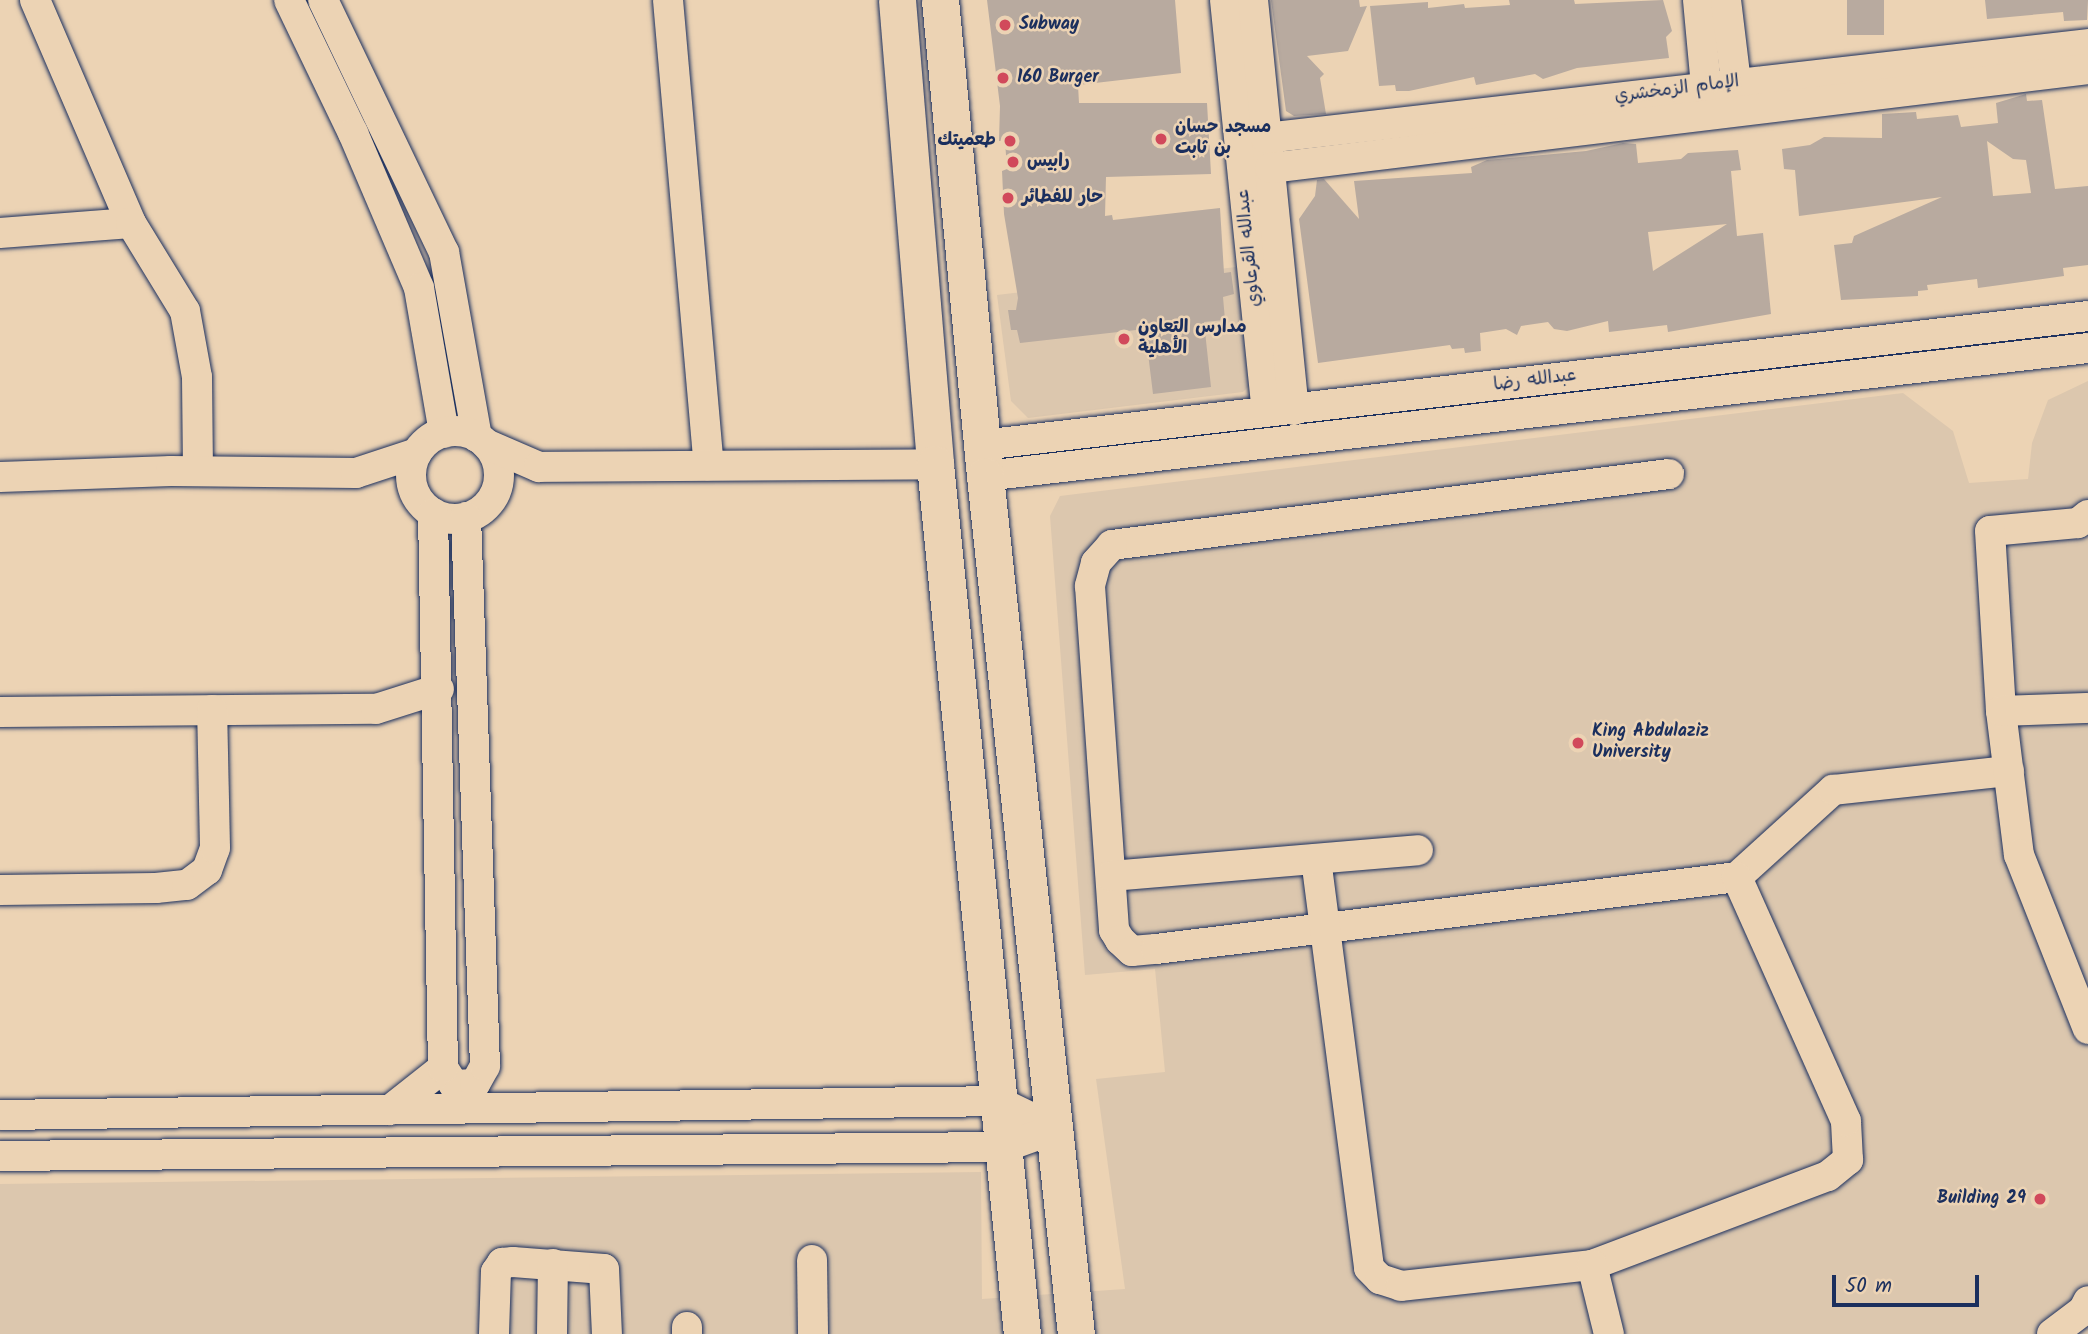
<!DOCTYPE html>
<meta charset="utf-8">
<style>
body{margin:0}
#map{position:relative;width:2088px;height:1334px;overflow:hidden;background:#ecd3b4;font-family:Kalam,"Playpen Sans Arabic",sans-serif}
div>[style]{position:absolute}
.built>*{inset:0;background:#dcc7ae}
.building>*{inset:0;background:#b8aa9f;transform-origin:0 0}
.roads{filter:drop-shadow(0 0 2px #1b2f5e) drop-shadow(0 0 2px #1b2f5e)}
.minor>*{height:30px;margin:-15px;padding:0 15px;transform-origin:15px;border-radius:15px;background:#ecd3b4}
.minor>.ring{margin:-15px;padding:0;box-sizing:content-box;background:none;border:30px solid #ecd3b4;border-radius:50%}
.major>*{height:37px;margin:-18.5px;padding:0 18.5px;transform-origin:18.5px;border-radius:18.5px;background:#ecd3b4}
.dots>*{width:19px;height:19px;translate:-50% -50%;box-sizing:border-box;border:4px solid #ecd3b4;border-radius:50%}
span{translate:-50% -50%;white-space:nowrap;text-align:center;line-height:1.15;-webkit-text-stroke:5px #ecd3b4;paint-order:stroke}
.poi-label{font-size:18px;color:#1b2f5e;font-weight:700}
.left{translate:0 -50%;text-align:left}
.right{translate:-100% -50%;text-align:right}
.street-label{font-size:18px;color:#1b2f5e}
.scale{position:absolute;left:1832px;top:1275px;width:147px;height:32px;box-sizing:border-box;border:4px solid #1b2f5e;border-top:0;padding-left:9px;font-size:21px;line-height:24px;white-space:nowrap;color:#1b2f5e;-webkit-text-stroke:5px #ecd3b4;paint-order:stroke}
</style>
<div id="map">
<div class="built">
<i style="clip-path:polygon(1236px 267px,1252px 383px,1243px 392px,1028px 418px,1011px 401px,997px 295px)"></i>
<i style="clip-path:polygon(2088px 381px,2088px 1334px,0 1334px,0 1184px,981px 1172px,982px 1299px,1125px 1289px,1096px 1079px,1165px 1072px,1155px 969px,1085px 975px,1050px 516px,1060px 496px,1903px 393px,1953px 431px,1969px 483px,2028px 479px,2032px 443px,2048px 400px)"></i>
</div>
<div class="building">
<i style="clip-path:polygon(987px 0,1175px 0,1181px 73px,1078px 85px,1079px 103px,1207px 103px,1211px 174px,1106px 177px,1105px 216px,1112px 215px,1113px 220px,1220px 208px,1224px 273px,1231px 272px,1234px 294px,1223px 297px,1225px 320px,1204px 322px,1211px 387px,1153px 394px,1145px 329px,1020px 343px,1017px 330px,1011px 330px,1008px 310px,1016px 310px,1018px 298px,1004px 214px,1002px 171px,1007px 169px,1005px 141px,999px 141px,1000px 106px)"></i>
<i style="clip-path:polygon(1271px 0,1359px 0,1360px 7px,1367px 6px,1348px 51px,1307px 56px,1324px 74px,1320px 78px,1326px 114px,1294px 116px,1286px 111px)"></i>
<i style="clip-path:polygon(1509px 0,1574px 0,1575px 4px,1663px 0,1672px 31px,1666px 37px,1669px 58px,1577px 68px,1543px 79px,1535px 74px,1476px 85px,1474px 77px,1409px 91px,1396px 91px,1395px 85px,1379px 86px,1370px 6px,1428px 2px,1428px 8px,1464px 4px,1465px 8px,1510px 5px)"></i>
<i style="left:1847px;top:0;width:37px;height:35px"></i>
<i style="clip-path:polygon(1985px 0,2088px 0,2087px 20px,2064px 21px,2063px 12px,1987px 19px)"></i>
<i style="clip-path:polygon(evenodd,2026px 94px,2027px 101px,2042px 100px,2055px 189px,2088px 186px,2088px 265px,2063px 268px,2064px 276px,2000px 285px,1978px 288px,1977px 279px,1927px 285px,1928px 290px,1918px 291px,1918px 296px,1841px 300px,1834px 245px,1852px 243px,1854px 236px,1942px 197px,1799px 216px,1795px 170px,1784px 169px,1782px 149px,1810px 145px,1824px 137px,1882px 138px,1882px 114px,1916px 112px,1917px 119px,1958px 115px,1961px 127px,1998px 123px,1996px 103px,2026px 94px,1987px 141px,2013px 159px,2026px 160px,2031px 193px,1993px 196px,1987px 141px)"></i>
<i style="clip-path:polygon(evenodd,1623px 143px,1636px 144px,1638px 163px,1681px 159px,1688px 153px,1738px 150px,1741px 170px,1731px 171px,1737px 236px,1763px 233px,1771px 314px,1668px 332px,1667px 325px,1609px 332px,1608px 321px,1567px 331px,1554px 329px,1548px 322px,1521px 326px,1517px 335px,1506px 329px,1480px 333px,1481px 351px,1465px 353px,1464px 348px,1452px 349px,1450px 345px,1318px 363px,1299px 219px,1315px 196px,1317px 180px,1324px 179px,1359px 219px,1354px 181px,1472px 173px,1471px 167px,1487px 160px,1586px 151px,1623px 143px,1727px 224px,1653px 271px,1648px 232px,1727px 224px)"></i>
</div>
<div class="roads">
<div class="minor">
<i style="left:35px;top:0;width:243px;rotate:66.7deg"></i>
<i style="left:289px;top:0;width:148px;rotate:64.3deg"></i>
<i style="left:353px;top:133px;width:168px;rotate:66.9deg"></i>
<i style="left:419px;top:288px;width:147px;rotate:80.2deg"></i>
<i style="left:323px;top:0;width:280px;rotate:64.4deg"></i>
<i style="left:444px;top:252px;width:188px;rotate:79.9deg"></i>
<i style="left:668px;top:0;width:467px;rotate:85deg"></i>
<i style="left:1225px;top:0;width:414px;rotate:84.2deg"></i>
<i style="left:1253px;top:0;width:412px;rotate:84.3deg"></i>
<i style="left:1698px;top:0;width:87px;rotate:84.7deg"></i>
<i style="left:1726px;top:0;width:84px;rotate:83.1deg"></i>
<i style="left:1266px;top:138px;width:827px;rotate:-6.52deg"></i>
<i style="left:1270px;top:168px;width:824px;rotate:-6.9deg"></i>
<i style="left:0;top:233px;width:131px;rotate:-4.4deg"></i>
<i style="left:131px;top:223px;width:103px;rotate:58.5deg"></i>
<i style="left:185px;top:311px;width:67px;rotate:79.7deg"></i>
<i style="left:197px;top:377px;width:94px;rotate:89.4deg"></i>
<i class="ring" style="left:411px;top:431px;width:58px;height:58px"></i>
<i style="left:486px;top:444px;width:58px;rotate:23.5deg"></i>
<i style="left:539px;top:467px;width:396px;rotate:-0.4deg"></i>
<i style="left:982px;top:445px;width:1113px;rotate:-6.65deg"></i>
<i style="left:1669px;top:474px;width:562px;rotate:172.74deg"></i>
<i style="left:1112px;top:545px;width:24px;rotate:132deg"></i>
<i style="left:1096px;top:563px;width:24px;rotate:105deg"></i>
<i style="left:1090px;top:586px;width:345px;rotate:86deg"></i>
<i style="left:1114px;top:930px;width:12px;rotate:59deg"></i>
<i style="left:1120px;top:940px;width:16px;rotate:43deg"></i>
<i style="left:1132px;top:951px;width:24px;rotate:-5deg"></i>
<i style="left:1156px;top:949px;width:585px;rotate:-7.06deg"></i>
<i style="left:1737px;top:877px;width:130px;rotate:-42.2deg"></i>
<i style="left:1833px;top:790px;width:177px;rotate:-6.2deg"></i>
<i style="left:985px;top:476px;width:1110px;rotate:-6.62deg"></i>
<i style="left:0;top:477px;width:171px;rotate:-2deg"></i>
<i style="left:171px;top:471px;width:185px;rotate:0.6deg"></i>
<i style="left:356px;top:473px;width:64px;rotate:-18.2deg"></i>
<i style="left:2088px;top:515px;width:13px;rotate:141deg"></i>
<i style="left:2078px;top:523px;width:88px;rotate:174.8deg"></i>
<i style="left:1990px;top:531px;width:180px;rotate:86.5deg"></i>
<i style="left:2001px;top:711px;width:145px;rotate:82.9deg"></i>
<i style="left:2019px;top:855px;width:187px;rotate:68.4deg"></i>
<i style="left:2001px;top:711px;width:87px;rotate:-2deg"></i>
<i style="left:0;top:712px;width:376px;rotate:-0.5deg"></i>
<i style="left:376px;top:709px;width:66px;rotate:-17.6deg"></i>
<i style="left:1316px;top:859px;width:412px;rotate:82.6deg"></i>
<i style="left:1369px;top:1268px;width:16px;rotate:45deg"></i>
<i style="left:1380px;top:1279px;width:22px;rotate:18deg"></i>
<i style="left:1401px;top:1286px;width:192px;rotate:-6.3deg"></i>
<i style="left:1592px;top:1265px;width:252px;rotate:-20.7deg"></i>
<i style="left:1828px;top:1176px;width:26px;rotate:-39deg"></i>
<i style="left:1848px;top:1160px;width:39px;rotate:-93deg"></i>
<i style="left:1846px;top:1121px;width:267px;rotate:-114.1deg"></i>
<i style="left:1111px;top:876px;width:308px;rotate:-4.8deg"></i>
<i style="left:0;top:890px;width:156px;rotate:-0.7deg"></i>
<i style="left:156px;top:888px;width:31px;rotate:-6deg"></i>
<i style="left:187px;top:885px;width:25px;rotate:-37deg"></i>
<i style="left:207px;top:870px;width:23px;rotate:-70deg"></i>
<i style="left:215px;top:848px;width:138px;rotate:-91.2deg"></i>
<i style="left:443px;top:1068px;width:20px;rotate:57deg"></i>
<i style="left:454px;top:1085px;width:21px;rotate:-3deg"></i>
<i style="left:475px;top:1084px;width:21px;rotate:-61deg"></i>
<i style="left:485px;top:1066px;width:549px;rotate:-91.98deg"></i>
<i style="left:390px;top:1110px;width:68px;rotate:-38.4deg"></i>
<i style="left:443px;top:1068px;width:555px;rotate:-91.03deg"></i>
<i style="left:0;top:1115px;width:997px;rotate:-0.8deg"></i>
<i style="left:997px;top:1101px;width:64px;rotate:25.8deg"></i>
<i style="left:1055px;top:1129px;width:53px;rotate:160.2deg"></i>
<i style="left:1005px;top:1147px;width:1005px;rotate:179.49deg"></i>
<i style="left:812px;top:1260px;width:74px;rotate:89.2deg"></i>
<i style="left:1592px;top:1265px;width:71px;rotate:76.2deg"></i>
<i style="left:494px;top:1334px;width:62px;rotate:-88.2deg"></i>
<i style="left:496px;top:1272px;width:11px;rotate:-56deg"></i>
<i style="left:502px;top:1263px;width:11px;rotate:-5deg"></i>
<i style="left:513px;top:1262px;width:91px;rotate:4.4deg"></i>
<i style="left:604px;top:1269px;width:65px;rotate:87.4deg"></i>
<i style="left:552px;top:1334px;width:70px;rotate:-89.2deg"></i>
<i style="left:687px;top:1334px;width:7px;rotate:-90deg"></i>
<i style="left:2052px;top:1334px;width:39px;rotate:-37deg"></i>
<i style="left:2083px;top:1311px;width:11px;rotate:-63deg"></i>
</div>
<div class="major">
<i style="left:897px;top:0;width:466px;rotate:85.3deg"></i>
<i style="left:935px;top:464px;width:874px;rotate:84.29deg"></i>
<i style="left:940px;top:0;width:478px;rotate:84.6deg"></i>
<i style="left:985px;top:476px;width:863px;rotate:83.95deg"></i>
</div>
</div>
<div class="dots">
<i style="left:1005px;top:25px;background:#d1495b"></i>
<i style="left:1003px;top:78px;background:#d1495b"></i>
<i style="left:1161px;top:139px;background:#d1495b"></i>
<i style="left:1010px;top:141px;background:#d1495b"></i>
<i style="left:1013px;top:162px;background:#d1495b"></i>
<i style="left:1008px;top:198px;background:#d1495b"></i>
<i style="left:1124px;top:339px;background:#d1495b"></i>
<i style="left:1578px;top:743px;background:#d1495b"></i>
<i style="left:2040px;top:1199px;background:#d1495b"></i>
</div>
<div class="poi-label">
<span class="left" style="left:1019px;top:25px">Subway</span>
<span class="left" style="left:1017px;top:78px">160 Burger</span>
<span class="left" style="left:1175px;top:139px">مسجد حسان<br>بن ثابت</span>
<span class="right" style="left:996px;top:141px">طعميتك</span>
<span class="left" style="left:1027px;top:162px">رابيس</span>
<span class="left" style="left:1022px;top:198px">حار للفطائر</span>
<span class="left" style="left:1138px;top:339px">مدارس التعاون<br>الأهلية</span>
<span class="left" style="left:1592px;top:743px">King Abdulaziz<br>University</span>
<span class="right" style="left:2026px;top:1199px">Building 29</span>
</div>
<div class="street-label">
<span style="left:1677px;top:90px;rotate:-7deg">الإمام الزمخشري</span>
<span style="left:1250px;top:248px;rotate:-96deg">عبدالله القرعاوي</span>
<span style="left:1535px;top:381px;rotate:-7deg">عبدالله رضا</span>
</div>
<div class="scale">50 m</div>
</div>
